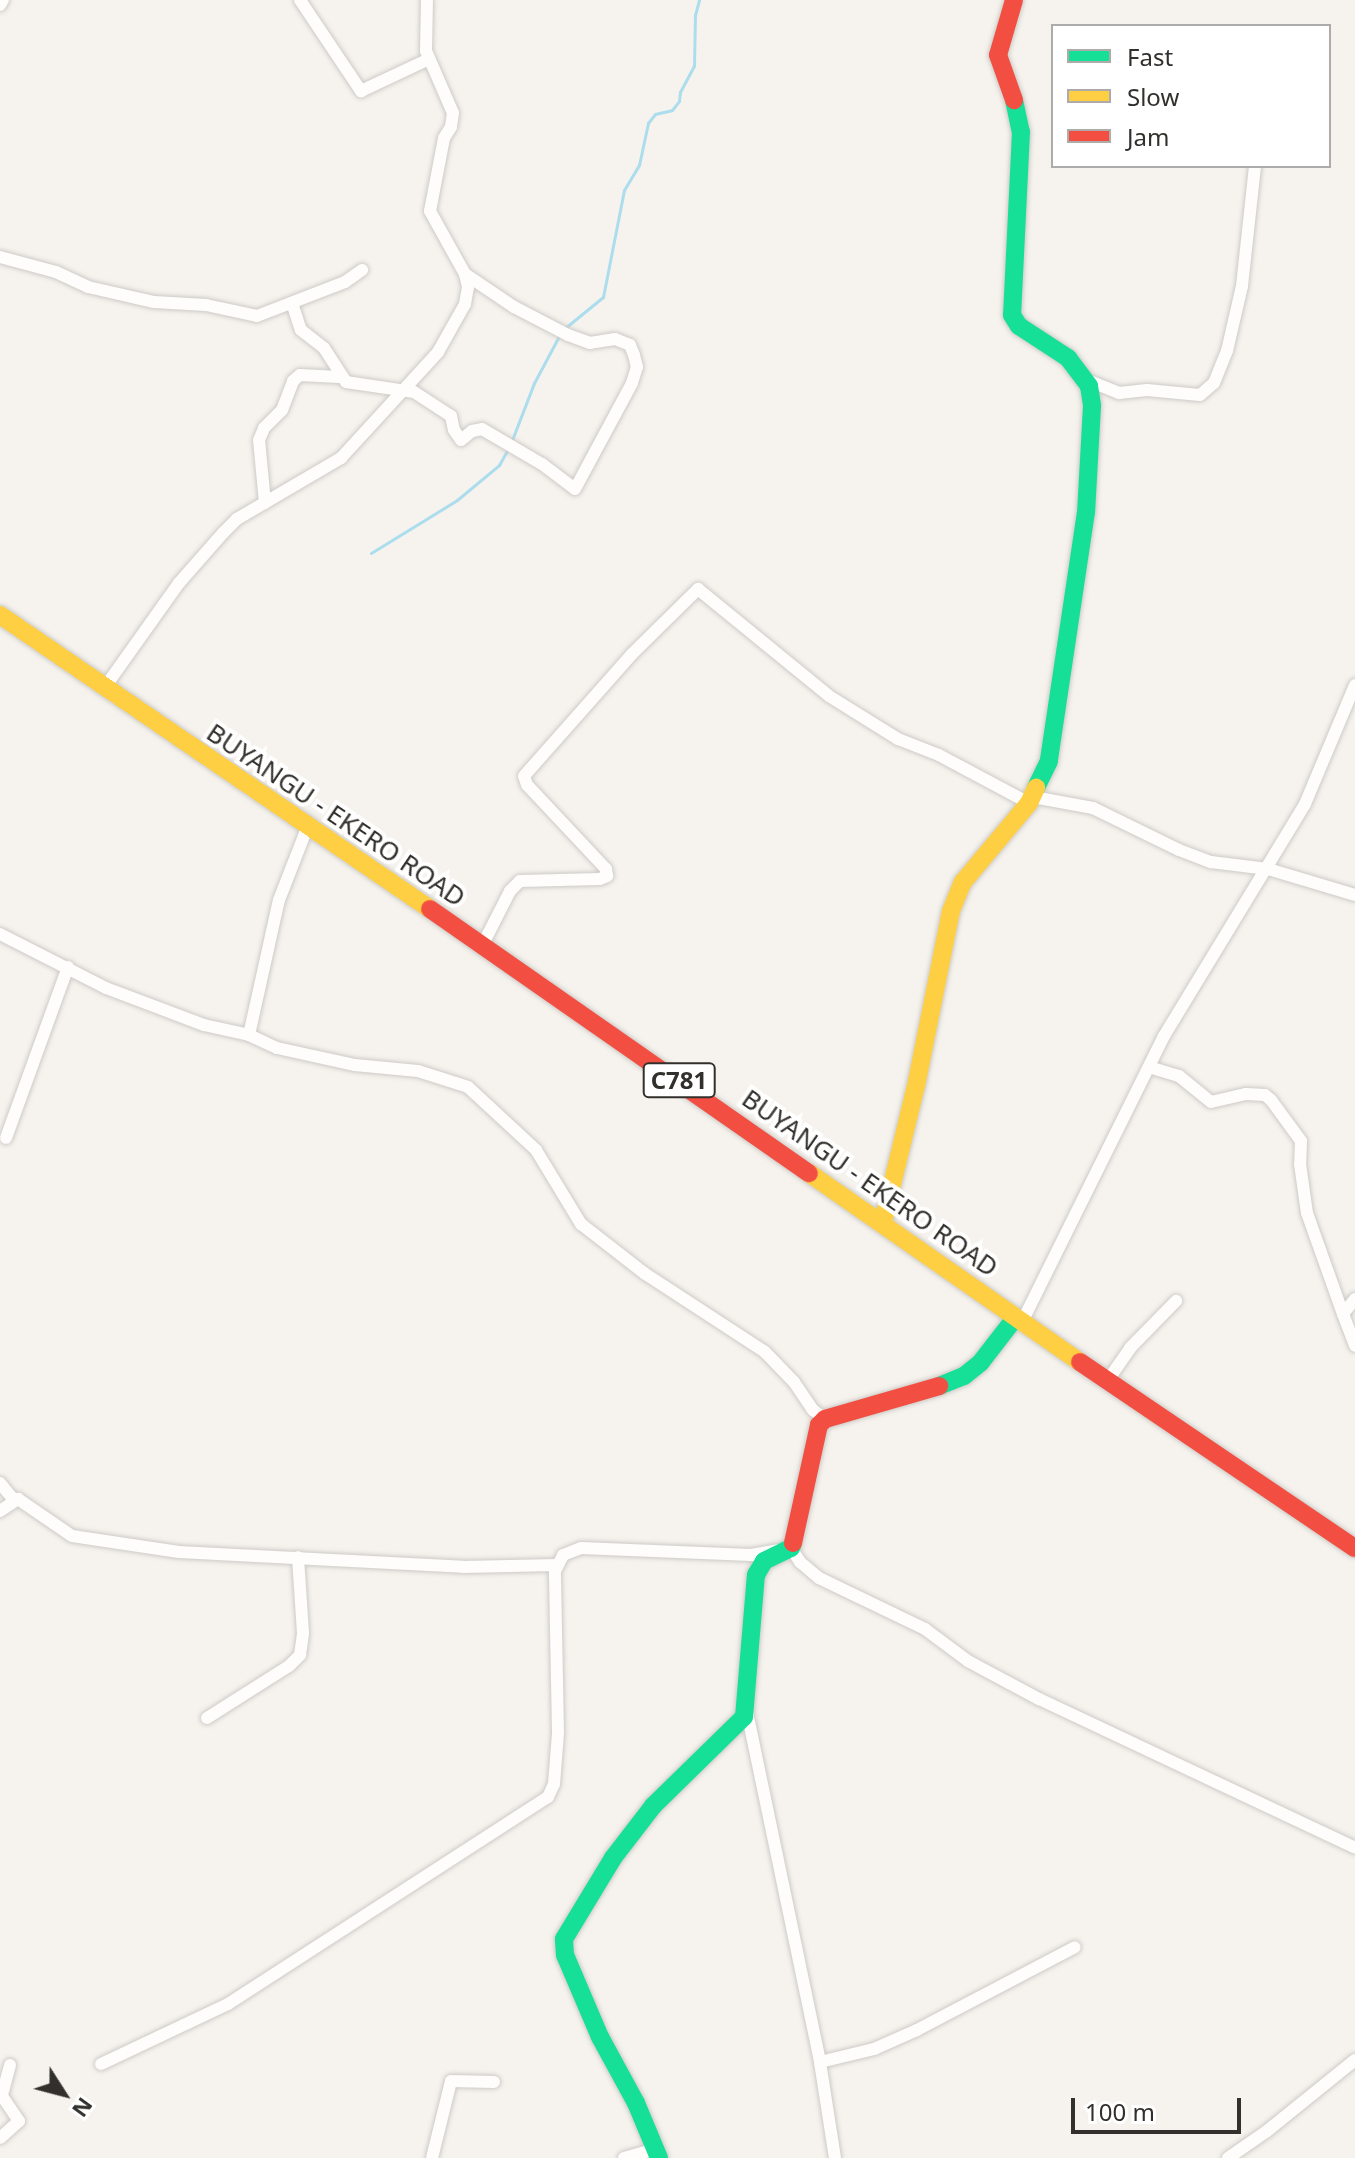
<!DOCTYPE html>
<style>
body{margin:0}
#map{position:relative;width:1355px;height:2158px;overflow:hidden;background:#f6f3ee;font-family:"Noto Sans",sans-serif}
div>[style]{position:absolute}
.stream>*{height:3px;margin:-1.5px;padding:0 1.5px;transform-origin:1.5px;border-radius:1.5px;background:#acdded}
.roads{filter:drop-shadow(0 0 2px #cdcbc7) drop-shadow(0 0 2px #cdcbc7)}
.street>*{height:12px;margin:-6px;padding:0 6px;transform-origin:6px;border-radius:6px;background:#fefdfc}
.fast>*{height:18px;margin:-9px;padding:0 9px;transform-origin:9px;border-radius:9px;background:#16e098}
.slow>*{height:18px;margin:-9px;padding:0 9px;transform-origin:9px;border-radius:9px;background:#ffcf43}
.jam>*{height:18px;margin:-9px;padding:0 9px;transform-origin:9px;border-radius:9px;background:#f24e42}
span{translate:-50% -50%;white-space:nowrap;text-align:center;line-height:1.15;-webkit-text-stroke:8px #fff;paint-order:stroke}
.shield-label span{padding:2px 6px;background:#fff;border:2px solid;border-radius:6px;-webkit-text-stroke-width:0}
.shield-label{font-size:24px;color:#32302d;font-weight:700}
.street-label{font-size:26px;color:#32302d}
.legend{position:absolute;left:1051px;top:24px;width:280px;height:144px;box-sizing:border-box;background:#fff;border:2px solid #adacab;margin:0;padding:10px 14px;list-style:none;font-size:24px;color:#32302d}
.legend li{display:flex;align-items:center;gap:16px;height:40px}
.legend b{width:40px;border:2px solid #adacab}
.north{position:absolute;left:24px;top:2054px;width:80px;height:80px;-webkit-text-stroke:6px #fff;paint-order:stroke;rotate:126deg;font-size:22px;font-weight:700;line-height:32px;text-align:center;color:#32302d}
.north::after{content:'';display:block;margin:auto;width:28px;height:36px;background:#32302d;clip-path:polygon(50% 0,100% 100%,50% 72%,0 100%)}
.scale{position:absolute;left:1071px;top:2098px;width:170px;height:36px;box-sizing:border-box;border:4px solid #32302d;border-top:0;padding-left:10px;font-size:24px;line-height:28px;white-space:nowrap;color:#32302d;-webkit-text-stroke:6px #fff;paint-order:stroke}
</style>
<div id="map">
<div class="stream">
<i style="left:565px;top:328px;width:49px;rotate:-39.2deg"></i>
<i style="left:603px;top:297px;width:109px;rotate:-78.9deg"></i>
<i style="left:624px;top:190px;width:29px;rotate:-59deg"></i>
<i style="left:639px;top:165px;width:43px;rotate:-77.9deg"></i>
<i style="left:648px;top:123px;width:11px;rotate:-52deg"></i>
<i style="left:655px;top:114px;width:17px;rotate:-13deg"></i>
<i style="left:672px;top:110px;width:11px;rotate:-52deg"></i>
<i style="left:679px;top:101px;width:9px;rotate:-84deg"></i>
<i style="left:680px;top:92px;width:30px;rotate:-62deg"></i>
<i style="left:694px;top:66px;width:51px;rotate:-88.9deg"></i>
<i style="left:695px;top:15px;width:16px;rotate:-75deg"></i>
<i style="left:512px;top:440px;width:61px;rotate:-68.9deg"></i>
<i style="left:534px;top:383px;width:55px;rotate:-62deg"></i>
<i style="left:371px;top:553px;width:101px;rotate:-31.6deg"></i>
<i style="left:457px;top:500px;width:55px;rotate:-39.8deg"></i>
<i style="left:499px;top:465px;width:21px;rotate:-61deg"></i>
</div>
<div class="roads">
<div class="street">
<i style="left:300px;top:0;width:110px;rotate:56.2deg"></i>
<i style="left:361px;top:91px;width:75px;rotate:-25.2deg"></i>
<i style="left:0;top:5px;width:6px;rotate:-59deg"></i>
<i style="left:0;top:257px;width:58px;rotate:15deg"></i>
<i style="left:56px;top:272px;width:35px;rotate:25deg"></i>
<i style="left:88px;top:287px;width:68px;rotate:12.8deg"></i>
<i style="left:154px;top:302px;width:52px;rotate:3.3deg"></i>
<i style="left:206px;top:305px;width:52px;rotate:12.2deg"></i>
<i style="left:257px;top:316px;width:94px;rotate:-21.1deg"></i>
<i style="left:345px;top:282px;width:21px;rotate:-35deg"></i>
<i style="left:292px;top:303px;width:28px;rotate:72deg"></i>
<i style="left:301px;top:330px;width:29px;rotate:38deg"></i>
<i style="left:324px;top:348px;width:40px;rotate:57.1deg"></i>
<i style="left:346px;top:382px;width:69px;rotate:8.4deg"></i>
<i style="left:414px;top:392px;width:44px;rotate:33deg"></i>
<i style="left:451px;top:416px;width:14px;rotate:78deg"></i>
<i style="left:454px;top:430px;width:12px;rotate:55deg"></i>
<i style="left:461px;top:440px;width:14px;rotate:-39deg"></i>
<i style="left:472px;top:431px;width:10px;rotate:-11deg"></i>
<i style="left:482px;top:429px;width:69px;rotate:30.3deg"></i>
<i style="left:542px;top:464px;width:41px;rotate:37.1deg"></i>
<i style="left:575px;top:489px;width:120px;rotate:-61.7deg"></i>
<i style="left:632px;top:383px;width:17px;rotate:-73deg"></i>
<i style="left:637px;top:367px;width:12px;rotate:-104deg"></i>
<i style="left:634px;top:355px;width:11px;rotate:-112deg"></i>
<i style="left:630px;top:345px;width:16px;rotate:-158deg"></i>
<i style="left:615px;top:339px;width:25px;rotate:171deg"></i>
<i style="left:590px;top:343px;width:23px;rotate:-160deg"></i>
<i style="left:568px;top:335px;width:61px;rotate:-152.6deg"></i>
<i style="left:514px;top:307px;width:59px;rotate:-146deg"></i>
<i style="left:1087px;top:380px;width:35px;rotate:22deg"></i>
<i style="left:1119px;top:393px;width:28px;rotate:-6deg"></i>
<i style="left:1147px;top:390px;width:53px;rotate:5.4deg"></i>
<i style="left:1200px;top:395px;width:18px;rotate:-41deg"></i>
<i style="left:1214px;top:383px;width:35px;rotate:-68deg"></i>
<i style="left:1227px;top:351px;width:67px;rotate:-77deg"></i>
<i style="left:1242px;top:286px;width:121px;rotate:-83.8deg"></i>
<i style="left:265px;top:503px;width:63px;rotate:-95.4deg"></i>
<i style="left:259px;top:440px;width:13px;rotate:-67deg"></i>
<i style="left:264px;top:428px;width:25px;rotate:-45deg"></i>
<i style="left:282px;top:410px;width:31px;rotate:-69deg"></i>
<i style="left:293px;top:381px;width:9px;rotate:-41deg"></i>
<i style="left:300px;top:375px;width:39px;rotate:3deg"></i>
<i style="left:105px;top:687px;width:128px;rotate:-54.6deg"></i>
<i style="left:179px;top:583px;width:67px;rotate:-48.7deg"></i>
<i style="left:223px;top:533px;width:20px;rotate:-45deg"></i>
<i style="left:237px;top:519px;width:121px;rotate:-30.4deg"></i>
<i style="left:341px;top:458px;width:144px;rotate:-47.5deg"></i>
<i style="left:438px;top:352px;width:55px;rotate:-60.6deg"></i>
<i style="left:465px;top:304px;width:17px;rotate:-80deg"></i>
<i style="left:468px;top:287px;width:13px;rotate:-103deg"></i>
<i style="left:465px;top:274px;width:72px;rotate:-119.1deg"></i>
<i style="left:430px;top:211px;width:74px;rotate:-79.1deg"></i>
<i style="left:444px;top:138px;width:13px;rotate:-58deg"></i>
<i style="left:451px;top:127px;width:14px;rotate:-82deg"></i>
<i style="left:453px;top:113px;width:68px;rotate:-113.5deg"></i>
<i style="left:426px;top:51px;width:51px;rotate:-88.9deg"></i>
<i style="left:1033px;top:797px;width:61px;rotate:10.4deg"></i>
<i style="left:1093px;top:808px;width:96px;rotate:26deg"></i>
<i style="left:1179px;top:850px;width:34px;rotate:21deg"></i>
<i style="left:1211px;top:862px;width:57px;rotate:7deg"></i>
<i style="left:1268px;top:869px;width:91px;rotate:16.6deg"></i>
<i style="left:0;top:934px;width:119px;rotate:27deg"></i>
<i style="left:106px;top:988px;width:105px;rotate:20.7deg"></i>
<i style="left:204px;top:1025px;width:46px;rotate:12.5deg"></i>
<i style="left:249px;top:1035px;width:31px;rotate:25deg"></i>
<i style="left:277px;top:1048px;width:80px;rotate:12.3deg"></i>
<i style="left:355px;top:1065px;width:63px;rotate:5.4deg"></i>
<i style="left:418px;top:1071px;width:52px;rotate:17.7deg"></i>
<i style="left:468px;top:1087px;width:93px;rotate:42.8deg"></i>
<i style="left:536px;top:1150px;width:87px;rotate:58.7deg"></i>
<i style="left:581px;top:1224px;width:80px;rotate:37.9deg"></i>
<i style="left:644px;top:1273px;width:145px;rotate:33.1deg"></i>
<i style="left:765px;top:1352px;width:42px;rotate:46deg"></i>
<i style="left:794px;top:1382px;width:34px;rotate:56deg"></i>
<i style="left:813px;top:1410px;width:15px;rotate:37deg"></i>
<i style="left:482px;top:946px;width:62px;rotate:-63deg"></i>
<i style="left:510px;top:891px;width:14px;rotate:-45deg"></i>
<i style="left:520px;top:881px;width:80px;rotate:-1.4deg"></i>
<i style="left:600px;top:879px;width:8px;rotate:-23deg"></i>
<i style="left:607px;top:876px;width:7px;rotate:-98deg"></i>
<i style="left:606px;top:869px;width:115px;rotate:-133.2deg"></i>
<i style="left:527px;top:785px;width:9px;rotate:-108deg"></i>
<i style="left:524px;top:776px;width:163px;rotate:-48.5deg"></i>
<i style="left:632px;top:654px;width:93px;rotate:-44.6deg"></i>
<i style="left:698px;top:589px;width:169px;rotate:39.2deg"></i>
<i style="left:829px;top:696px;width:81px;rotate:31.9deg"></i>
<i style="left:898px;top:739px;width:44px;rotate:21.3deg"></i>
<i style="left:939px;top:755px;width:102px;rotate:28.1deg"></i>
<i style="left:249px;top:1035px;width:138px;rotate:-77.5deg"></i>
<i style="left:279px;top:900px;width:77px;rotate:-68.7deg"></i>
<i style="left:1149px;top:1067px;width:31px;rotate:17deg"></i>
<i style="left:1179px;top:1076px;width:41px;rotate:39.1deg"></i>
<i style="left:1211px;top:1102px;width:36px;rotate:-13deg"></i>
<i style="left:1246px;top:1094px;width:19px;rotate:3deg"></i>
<i style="left:1265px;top:1095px;width:8px;rotate:40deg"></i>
<i style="left:1271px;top:1100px;width:51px;rotate:53.8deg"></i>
<i style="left:1301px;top:1141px;width:23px;rotate:92deg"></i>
<i style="left:1300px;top:1164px;width:49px;rotate:81.9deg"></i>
<i style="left:1307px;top:1213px;width:107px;rotate:70.4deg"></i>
<i style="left:6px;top:1138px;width:182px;rotate:-70.1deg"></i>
<i style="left:1355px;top:1299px;width:19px;rotate:129deg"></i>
<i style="left:1343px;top:1314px;width:34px;rotate:69deg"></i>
<i style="left:1022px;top:1322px;width:319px;rotate:-63.6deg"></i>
<i style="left:1164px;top:1036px;width:271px;rotate:-58.7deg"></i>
<i style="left:1305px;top:804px;width:129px;rotate:-67.2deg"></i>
<i style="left:1108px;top:1380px;width:39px;rotate:-55deg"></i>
<i style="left:1130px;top:1348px;width:66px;rotate:-45.6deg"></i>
<i style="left:0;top:1483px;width:22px;rotate:51deg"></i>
<i style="left:0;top:1511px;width:22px;rotate:-34deg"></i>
<i style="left:18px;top:1499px;width:65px;rotate:34.4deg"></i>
<i style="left:72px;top:1536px;width:108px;rotate:8.5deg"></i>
<i style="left:179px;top:1552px;width:284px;rotate:3deg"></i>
<i style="left:463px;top:1567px;width:94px;rotate:-1.2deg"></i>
<i style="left:747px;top:1712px;width:358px;rotate:78.2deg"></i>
<i style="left:207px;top:1718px;width:97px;rotate:-32.4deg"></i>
<i style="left:289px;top:1666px;width:16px;rotate:-45deg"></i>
<i style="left:300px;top:1655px;width:22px;rotate:-82deg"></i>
<i style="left:303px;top:1633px;width:76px;rotate:-93.8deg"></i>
<i style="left:101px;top:2064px;width:140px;rotate:-25.3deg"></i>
<i style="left:228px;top:2004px;width:381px;rotate:-32.9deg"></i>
<i style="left:548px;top:1797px;width:14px;rotate:-65deg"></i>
<i style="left:554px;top:1784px;width:51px;rotate:-85.5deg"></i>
<i style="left:558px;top:1733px;width:162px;rotate:-91.1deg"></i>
<i style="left:555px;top:1571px;width:18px;rotate:-63deg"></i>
<i style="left:563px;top:1555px;width:19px;rotate:-21deg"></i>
<i style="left:581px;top:1548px;width:170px;rotate:2.4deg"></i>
<i style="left:751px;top:1555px;width:41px;rotate:-9.9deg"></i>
<i style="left:791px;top:1548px;width:17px;rotate:57deg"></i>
<i style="left:800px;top:1562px;width:25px;rotate:40deg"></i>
<i style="left:819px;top:1578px;width:118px;rotate:25.7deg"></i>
<i style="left:925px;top:1629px;width:54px;rotate:36.7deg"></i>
<i style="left:968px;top:1661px;width:81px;rotate:28.2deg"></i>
<i style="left:1039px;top:1699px;width:349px;rotate:25.2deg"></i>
<i style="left:0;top:2093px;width:34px;rotate:56deg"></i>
<i style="left:19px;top:2121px;width:25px;rotate:138deg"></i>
<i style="left:2px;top:2095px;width:31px;rotate:-75deg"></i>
<i style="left:432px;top:2158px;width:79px;rotate:-76.1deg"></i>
<i style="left:451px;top:2081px;width:43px;rotate:1.3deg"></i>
<i style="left:624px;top:2158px;width:32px;rotate:-16deg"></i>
<i style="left:835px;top:2158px;width:97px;rotate:-98.9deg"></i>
<i style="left:820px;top:2062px;width:56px;rotate:-13.5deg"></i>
<i style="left:874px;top:2049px;width:47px;rotate:-23.8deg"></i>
<i style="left:917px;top:2030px;width:178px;rotate:-27.7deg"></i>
<i style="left:1228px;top:2158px;width:47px;rotate:-34.7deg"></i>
<i style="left:1267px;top:2131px;width:113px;rotate:-38.9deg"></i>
</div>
<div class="fast">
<i style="left:1014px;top:100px;width:33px;rotate:78deg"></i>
<i style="left:1021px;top:132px;width:183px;rotate:92.8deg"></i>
<i style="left:1012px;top:315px;width:13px;rotate:58deg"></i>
<i style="left:1019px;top:326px;width:59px;rotate:33.1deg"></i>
<i style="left:1068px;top:358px;width:35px;rotate:53deg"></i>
<i style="left:1089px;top:386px;width:20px;rotate:81deg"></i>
<i style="left:1092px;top:406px;width:106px;rotate:93.2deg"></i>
<i style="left:1086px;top:512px;width:252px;rotate:98.5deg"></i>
<i style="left:1049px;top:761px;width:30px;rotate:116deg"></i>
<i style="left:939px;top:1386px;width:27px;rotate:-22deg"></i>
<i style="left:964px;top:1376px;width:22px;rotate:-39deg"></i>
<i style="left:981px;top:1362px;width:56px;rotate:-52.3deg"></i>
<i style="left:659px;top:2158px;width:60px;rotate:-112.7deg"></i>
<i style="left:636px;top:2103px;width:75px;rotate:-118.6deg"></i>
<i style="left:600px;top:2037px;width:89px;rotate:-113.1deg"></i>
<i style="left:565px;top:1955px;width:16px;rotate:-94deg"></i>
<i style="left:564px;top:1939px;width:95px;rotate:-58.8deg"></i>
<i style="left:613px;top:1858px;width:66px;rotate:-52.4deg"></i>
<i style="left:653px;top:1806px;width:127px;rotate:-44.4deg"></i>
<i style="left:744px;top:1717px;width:143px;rotate:-85.2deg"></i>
<i style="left:756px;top:1575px;width:16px;rotate:-60deg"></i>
<i style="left:764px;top:1561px;width:30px;rotate:-26deg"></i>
<i style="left:791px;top:1548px;width:5px;rotate:-68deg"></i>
</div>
<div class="slow">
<i style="left:0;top:615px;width:521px;rotate:34.36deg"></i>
<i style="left:809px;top:1173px;width:330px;rotate:34.9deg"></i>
<i style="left:883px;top:1222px;width:145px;rotate:-76.4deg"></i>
<i style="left:917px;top:1081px;width:173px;rotate:-78.7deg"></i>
<i style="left:951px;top:911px;width:31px;rotate:-68deg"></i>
<i style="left:963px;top:882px;width:103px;rotate:-50.1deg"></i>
<i style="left:1029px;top:803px;width:17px;rotate:-65deg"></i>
</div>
<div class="jam">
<i style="left:1014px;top:0;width:57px;rotate:106.2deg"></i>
<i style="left:998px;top:55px;width:48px;rotate:70.4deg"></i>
<i style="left:430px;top:909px;width:462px;rotate:34.9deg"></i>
<i style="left:1080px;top:1362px;width:332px;rotate:34.1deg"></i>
<i style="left:793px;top:1543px;width:121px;rotate:-77.6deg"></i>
<i style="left:819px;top:1425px;width:8px;rotate:-45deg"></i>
<i style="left:825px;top:1419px;width:119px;rotate:-16.1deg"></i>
</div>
</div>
<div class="shield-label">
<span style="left:679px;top:1080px">C781</span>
</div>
<div class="street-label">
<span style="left:336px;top:815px;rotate:34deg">BUYANGU - EKERO ROAD</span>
<span style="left:870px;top:1183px;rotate:35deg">BUYANGU - EKERO ROAD</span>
</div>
<ul class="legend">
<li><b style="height:10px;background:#16e098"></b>Fast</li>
<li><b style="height:10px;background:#ffcf43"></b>Slow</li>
<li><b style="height:10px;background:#f24e42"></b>Jam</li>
</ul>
<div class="north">N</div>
<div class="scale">100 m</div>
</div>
